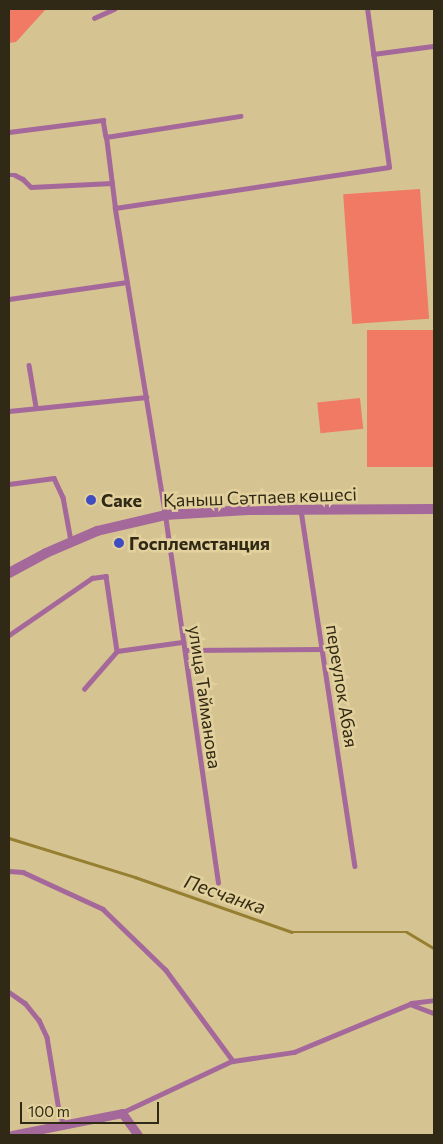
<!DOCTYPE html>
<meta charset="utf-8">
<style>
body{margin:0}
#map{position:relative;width:443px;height:1144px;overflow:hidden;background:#d5c491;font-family:Commissioner,sans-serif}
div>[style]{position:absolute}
.green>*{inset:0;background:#f07a63;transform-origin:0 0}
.stream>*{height:2.5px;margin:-1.25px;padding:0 1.25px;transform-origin:1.25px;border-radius:1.25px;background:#967f30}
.service>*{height:4.5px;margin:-2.25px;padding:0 2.25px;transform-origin:2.25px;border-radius:2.25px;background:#a5689b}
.minor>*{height:9px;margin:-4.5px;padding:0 4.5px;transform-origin:4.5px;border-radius:4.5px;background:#a5689b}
.tertiary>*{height:10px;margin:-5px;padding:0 5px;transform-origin:5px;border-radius:5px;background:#a5689b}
.dots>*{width:14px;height:14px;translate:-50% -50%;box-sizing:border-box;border:2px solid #e2d19d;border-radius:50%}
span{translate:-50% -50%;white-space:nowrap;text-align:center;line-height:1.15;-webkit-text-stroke:5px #e2d19d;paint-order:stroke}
.street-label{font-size:18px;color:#302915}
.poi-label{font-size:18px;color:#302915;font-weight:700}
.left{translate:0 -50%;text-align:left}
.water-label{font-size:19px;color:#332b13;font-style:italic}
.frame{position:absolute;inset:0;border:10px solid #302915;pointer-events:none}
.scale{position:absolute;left:20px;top:1102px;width:139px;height:22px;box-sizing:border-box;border:2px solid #302915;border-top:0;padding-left:6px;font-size:15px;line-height:18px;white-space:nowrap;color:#302915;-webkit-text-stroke:4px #e2d19d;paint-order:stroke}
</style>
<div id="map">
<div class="green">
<i style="clip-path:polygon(9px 9px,46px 9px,16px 42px,9px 43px)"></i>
<i style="left:420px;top:189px;width:130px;height:77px;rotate:86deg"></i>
<i style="left:433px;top:330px;width:137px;height:66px;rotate:90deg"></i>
<i style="left:360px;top:398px;width:31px;height:43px;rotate:84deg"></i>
</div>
<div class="stream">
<i style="left:9px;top:838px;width:132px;rotate:17.2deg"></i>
<i style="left:135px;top:877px;width:166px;rotate:19.3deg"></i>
<i style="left:292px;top:932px;width:115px"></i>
<i style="left:407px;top:932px;width:31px;rotate:31deg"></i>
</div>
<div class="service">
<i style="left:94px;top:18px;width:22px;rotate:-24deg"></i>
<i style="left:373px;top:54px;width:62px;rotate:-7.5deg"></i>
<i style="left:9px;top:132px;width:95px;rotate:-7.3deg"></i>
<i style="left:103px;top:120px;width:17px;rotate:80deg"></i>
<i style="left:9px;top:175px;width:6px"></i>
<i style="left:15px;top:175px;width:9px;rotate:27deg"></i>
<i style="left:23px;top:179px;width:11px;rotate:45deg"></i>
<i style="left:31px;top:187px;width:81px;rotate:-2.8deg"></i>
<i style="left:115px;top:208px;width:72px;rotate:-97.2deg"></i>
<i style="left:106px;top:137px;width:136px;rotate:-8.9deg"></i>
<i style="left:9px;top:299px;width:119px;rotate:-8.2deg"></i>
<i style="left:29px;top:365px;width:43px;rotate:80.5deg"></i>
<i style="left:9px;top:411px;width:138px;rotate:-5.8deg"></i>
<i style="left:9px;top:484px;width:45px;rotate:-7.6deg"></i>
<i style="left:54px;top:478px;width:21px;rotate:65deg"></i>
<i style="left:63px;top:497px;width:45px;rotate:79.7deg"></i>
<i style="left:301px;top:510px;width:360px;rotate:81.4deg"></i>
<i style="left:9px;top:635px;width:101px;rotate:-34.5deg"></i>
<i style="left:92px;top:578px;width:14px;rotate:-8deg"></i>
<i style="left:106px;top:576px;width:76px;rotate:81.7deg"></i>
<i style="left:185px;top:650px;width:137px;rotate:-0.4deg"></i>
<i style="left:84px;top:689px;width:50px;rotate:-49deg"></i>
<i style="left:117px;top:651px;width:67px;rotate:-7.8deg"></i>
<i style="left:9px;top:871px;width:14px;rotate:4deg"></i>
<i style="left:23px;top:872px;width:88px;rotate:24.8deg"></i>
<i style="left:103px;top:909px;width:88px;rotate:44.1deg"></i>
<i style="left:166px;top:970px;width:113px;rotate:53.6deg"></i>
<i style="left:233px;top:1061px;width:123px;rotate:154.9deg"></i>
<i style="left:218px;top:883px;width:372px;rotate:-98.2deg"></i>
<i style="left:165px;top:515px;width:311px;rotate:-99.3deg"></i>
<i style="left:115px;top:208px;width:277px;rotate:-8.5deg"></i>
<i style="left:389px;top:167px;width:160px;rotate:-97.9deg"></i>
<i style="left:9px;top:992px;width:19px;rotate:35deg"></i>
<i style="left:25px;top:1003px;width:22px;rotate:51deg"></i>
<i style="left:39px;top:1020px;width:19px;rotate:65deg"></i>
<i style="left:47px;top:1037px;width:74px;rotate:80.7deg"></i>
<i style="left:59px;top:1110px;width:16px;rotate:72deg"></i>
<i style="left:411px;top:1003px;width:23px;rotate:-7deg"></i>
<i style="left:233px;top:1061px;width:62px;rotate:-8.4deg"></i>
<i style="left:294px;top:1052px;width:126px;rotate:-22.5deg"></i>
<i style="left:410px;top:1004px;width:26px;rotate:21deg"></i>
</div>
<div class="minor">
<i style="left:12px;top:1135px;width:112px;rotate:-11.3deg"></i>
<i style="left:122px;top:1113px;width:27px;rotate:54deg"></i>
</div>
<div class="tertiary">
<i style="left:9px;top:573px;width:42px;rotate:-28.4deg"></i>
<i style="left:46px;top:553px;width:56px;rotate:-23.3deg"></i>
<i style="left:97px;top:531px;width:70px;rotate:-13.2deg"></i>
<i style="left:165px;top:515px;width:83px;rotate:-3.4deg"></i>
<i style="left:248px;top:510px;width:186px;rotate:-0.3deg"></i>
</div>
<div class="dots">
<i style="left:91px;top:500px;background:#3f4dc0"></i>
<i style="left:119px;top:543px;background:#3f4dc0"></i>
</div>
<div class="street-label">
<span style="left:260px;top:497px;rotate:-2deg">Қаныш Сәтпаев көшесі</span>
<span style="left:342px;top:686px;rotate:81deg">переулок Абая</span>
<span style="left:205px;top:697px;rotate:82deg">улица Тайманова</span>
</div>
<div class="poi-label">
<span class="left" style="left:101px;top:500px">Саке</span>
<span class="left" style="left:129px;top:543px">Госплемстанция</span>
</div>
<div class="water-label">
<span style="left:225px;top:894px;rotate:19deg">Песчанка</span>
</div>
<div class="frame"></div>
<div class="scale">100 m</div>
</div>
